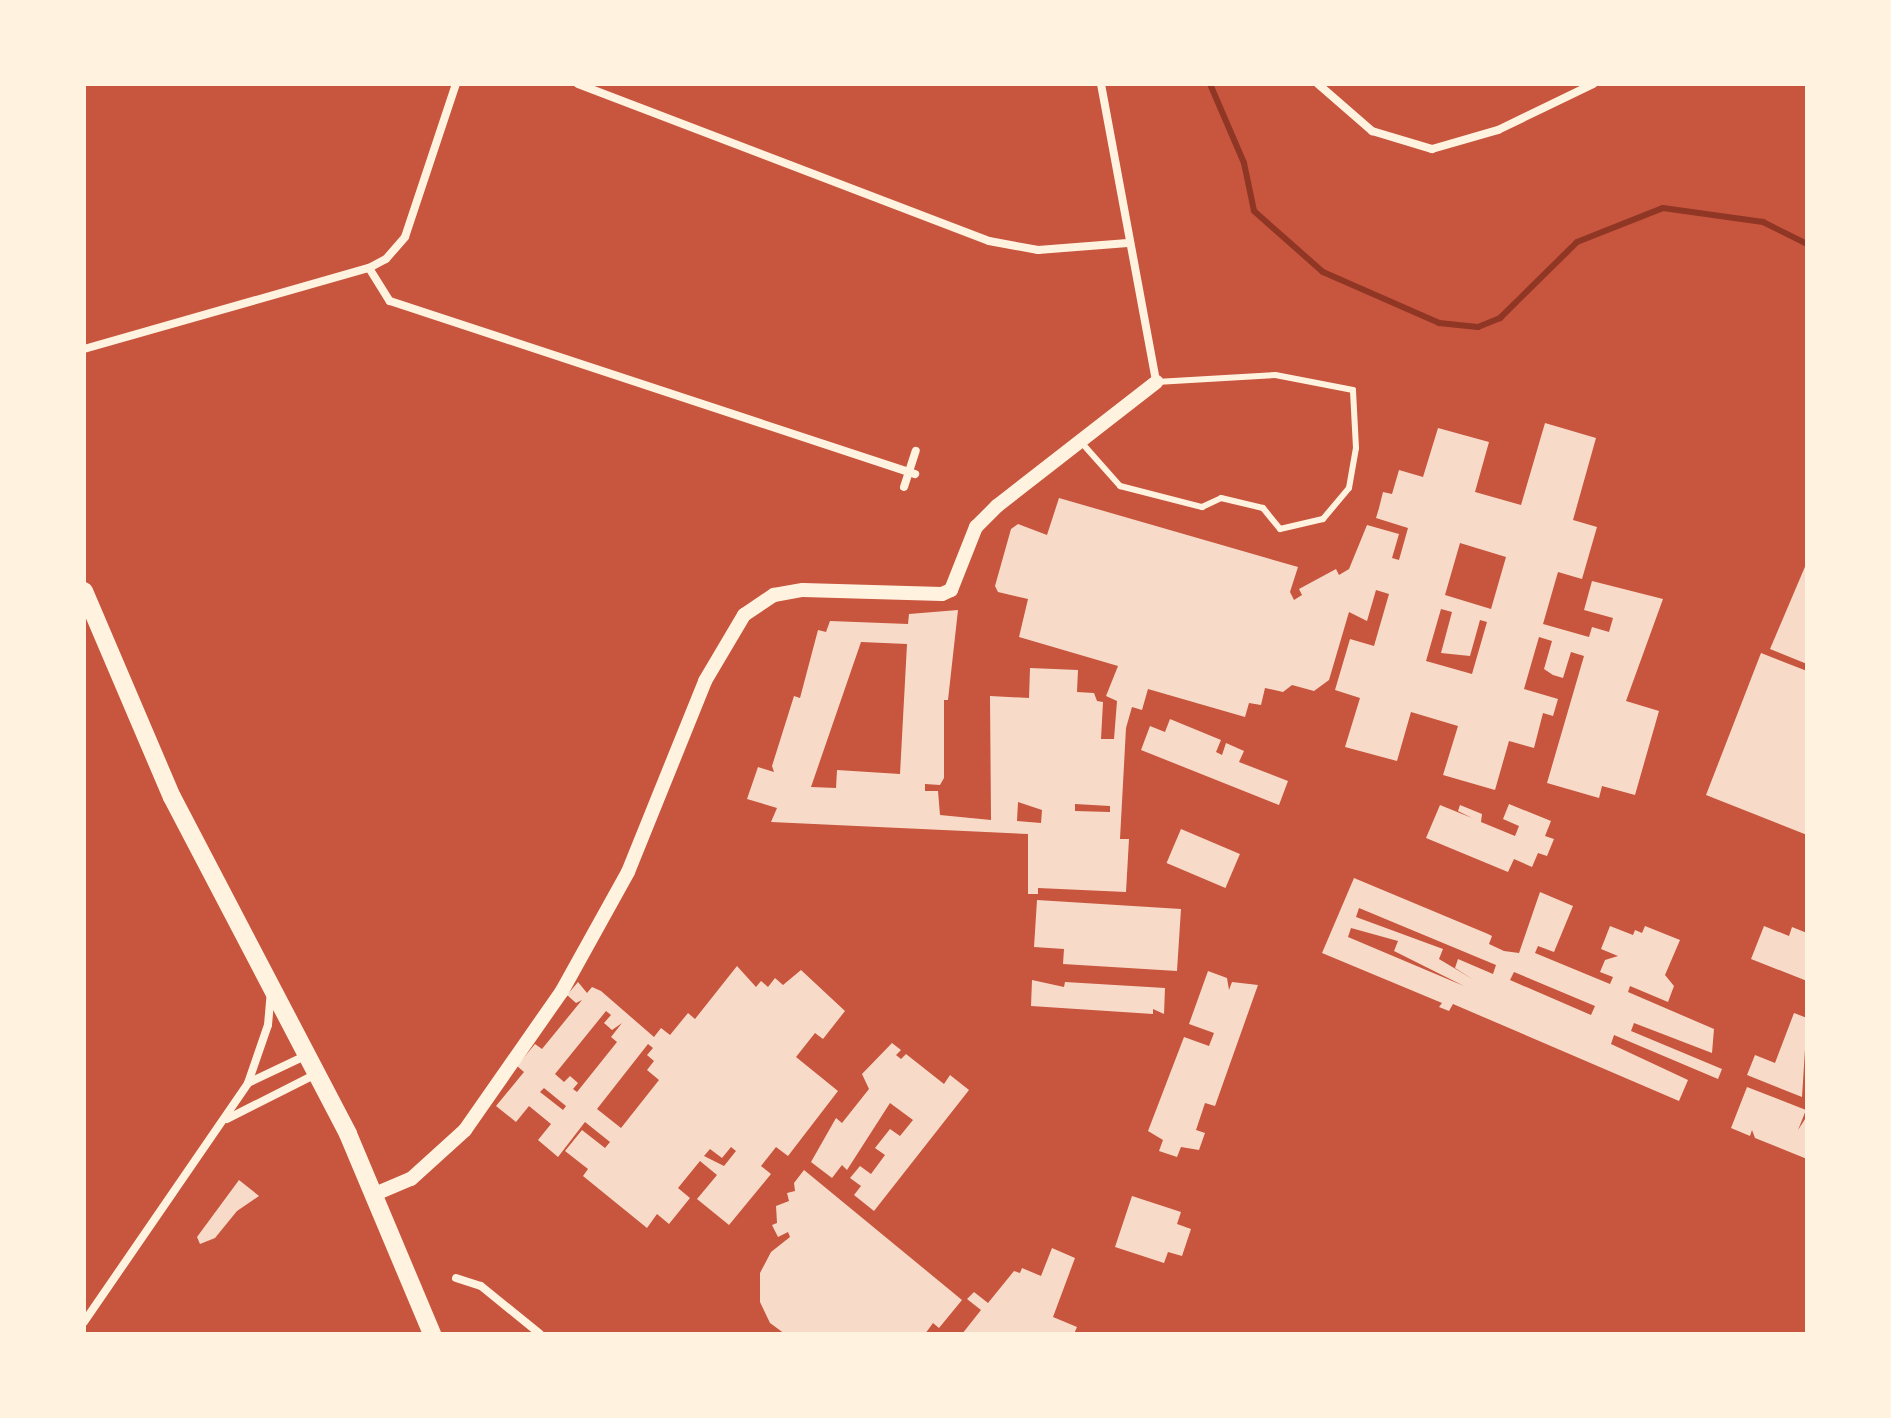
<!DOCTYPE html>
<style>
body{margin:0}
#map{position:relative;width:1891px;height:1418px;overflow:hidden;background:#c8553d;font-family:"DejaVu Sans",sans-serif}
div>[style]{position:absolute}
.stream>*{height:6px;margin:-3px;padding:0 3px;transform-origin:3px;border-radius:3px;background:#8f3625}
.building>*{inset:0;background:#f7dbc8;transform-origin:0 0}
.service>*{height:6px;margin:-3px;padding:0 3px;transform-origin:3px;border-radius:3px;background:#fff3e0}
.minor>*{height:8px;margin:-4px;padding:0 4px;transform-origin:4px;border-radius:4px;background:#fff3e0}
.tertiary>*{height:14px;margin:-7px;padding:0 7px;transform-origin:7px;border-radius:7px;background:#fff3e0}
.primary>*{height:18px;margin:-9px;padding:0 9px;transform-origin:9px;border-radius:9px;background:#fff3e0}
span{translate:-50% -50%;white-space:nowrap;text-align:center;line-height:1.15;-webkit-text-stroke:8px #fff3e0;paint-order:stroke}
.frame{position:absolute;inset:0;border:86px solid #fff3e0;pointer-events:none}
</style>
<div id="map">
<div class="stream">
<i style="left:1210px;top:84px;width:86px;rotate:66.7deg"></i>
<i style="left:1244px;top:163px;width:49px;rotate:78.2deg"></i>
<i style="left:1254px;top:211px;width:92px;rotate:41.5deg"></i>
<i style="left:1323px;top:272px;width:127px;rotate:23.7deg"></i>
<i style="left:1439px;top:323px;width:39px;rotate:6deg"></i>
<i style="left:1478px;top:327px;width:24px;rotate:-22deg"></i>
<i style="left:1500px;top:318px;width:108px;rotate:-44.6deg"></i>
<i style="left:1577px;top:242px;width:92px;rotate:-21.6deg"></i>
<i style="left:1663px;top:208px;width:101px;rotate:8deg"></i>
<i style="left:1763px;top:222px;width:49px;rotate:26.6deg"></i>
</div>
<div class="building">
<i style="clip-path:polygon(evenodd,1545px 423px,1596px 438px,1573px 520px,1597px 527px,1582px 579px,1558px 572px,1543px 624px,1589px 637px,1592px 627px,1609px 632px,1613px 618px,1584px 610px,1592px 581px,1663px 599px,1626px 701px,1659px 711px,1635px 795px,1602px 786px,1599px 798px,1547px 783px,1584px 656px,1571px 652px,1563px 678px,1553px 675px,1544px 669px,1552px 641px,1539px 637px,1524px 689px,1558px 699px,1553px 716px,1543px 713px,1534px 748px,1509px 741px,1495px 790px,1443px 775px,1458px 726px,1411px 712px,1397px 761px,1345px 747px,1360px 698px,1335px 690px,1350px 639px,1374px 646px,1389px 594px,1376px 590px,1367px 621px,1349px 612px,1329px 680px,1314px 691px,1292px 685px,1283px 692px,1265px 688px,1261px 705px,1249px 703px,1245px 717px,1148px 689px,1142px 710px,1132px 707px,1126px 728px,1120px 839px,1129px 839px,1126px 892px,1038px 888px,1038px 894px,1028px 894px,1028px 834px,771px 822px,777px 808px,747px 799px,758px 767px,774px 772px,772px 766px,794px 696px,800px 698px,818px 630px,826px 632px,830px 621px,908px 624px,909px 614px,958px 610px,948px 700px,944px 700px,944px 778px,940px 785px,925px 784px,925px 791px,938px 791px,940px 815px,991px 820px,990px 696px,1029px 698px,1030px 668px,1078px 670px,1077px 692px,1094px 693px,1097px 701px,1103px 702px,1101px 739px,1114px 739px,1117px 701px,1106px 696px,1118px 666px,1019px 637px,1028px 599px,998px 592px,995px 586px,1011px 529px,1018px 524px,1047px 535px,1059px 498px,1298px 567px,1290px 592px,1294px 600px,1302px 595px,1299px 589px,1336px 569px,1339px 575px,1349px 569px,1367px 525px,1399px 534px,1392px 558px,1399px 560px,1408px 528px,1376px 518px,1379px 508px,1383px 492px,1392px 494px,1399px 470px,1423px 477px,1438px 428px,1489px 442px,1475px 492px,1521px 505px,1545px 423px,1460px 543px,1506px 557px,1491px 609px,1445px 595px,1460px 543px,1545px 423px,1441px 609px,1452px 612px,1441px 653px,1470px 656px,1480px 620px,1487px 622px,1472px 674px,1426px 661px,1441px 609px,1545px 423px,861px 642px,907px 644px,900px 774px,837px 770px,836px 788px,811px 787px,861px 642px,1545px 423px,1018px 802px,1042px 810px,1041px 823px,1017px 821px,1018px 802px,1545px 423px,1075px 804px,1110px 806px,1110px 812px,1075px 811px,1075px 804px)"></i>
<i style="clip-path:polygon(1807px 562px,1807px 664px,1770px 649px)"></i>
<i style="clip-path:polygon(1761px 653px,1807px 671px,1807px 835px,1706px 795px)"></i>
<i style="clip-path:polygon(1170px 719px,1221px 740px,1216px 752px,1222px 755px,1226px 743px,1244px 751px,1239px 762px,1288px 781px,1279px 805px,1141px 750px,1150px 726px,1165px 732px)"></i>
<i style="clip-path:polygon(1509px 804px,1551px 821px,1545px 836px,1554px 839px,1547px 856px,1538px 853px,1532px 867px,1514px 859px,1508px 872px,1426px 838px,1440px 805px,1472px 818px,1458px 811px,1460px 805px,1482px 814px,1481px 822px,1515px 836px,1519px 826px,1503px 819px)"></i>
<i style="left:1181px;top:829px;width:64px;height:37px;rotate:23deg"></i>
<i style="clip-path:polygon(evenodd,1354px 878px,1488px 934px,1492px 936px,1489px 944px,1504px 951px,1519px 953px,1540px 892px,1573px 906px,1554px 952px,1538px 946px,1535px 953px,1610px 984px,1613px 977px,1600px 972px,1605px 960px,1618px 956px,1601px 949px,1610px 926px,1633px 935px,1635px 930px,1642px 933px,1645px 926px,1680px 940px,1665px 975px,1674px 986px,1668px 1002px,1630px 986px,1628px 992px,1714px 1029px,1712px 1053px,1634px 1023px,1631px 1031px,1722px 1069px,1718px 1079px,1614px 1035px,1611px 1044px,1688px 1080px,1679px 1101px,1453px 1004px,1449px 1011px,1439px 1007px,1442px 1003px,1322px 953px,1354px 878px,1359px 908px,1496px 965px,1493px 974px,1458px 959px,1455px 968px,1474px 980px,1439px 959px,1443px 949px,1356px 917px,1359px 908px,1354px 878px,1351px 928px,1398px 941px,1394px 951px,1464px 986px,1348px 937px,1351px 928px,1354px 878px,1514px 972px,1595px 1006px,1591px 1015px,1510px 980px,1514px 972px)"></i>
<i style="clip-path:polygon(1037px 900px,1181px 909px,1177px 971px,1063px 964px,1064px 949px,1034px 947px)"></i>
<i style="clip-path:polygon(1764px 926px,1789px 936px,1792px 927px,1807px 933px,1807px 981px,1751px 959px)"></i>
<i style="clip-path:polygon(evenodd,737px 966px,756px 987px,761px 981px,768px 987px,775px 978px,783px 985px,801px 970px,845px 1011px,823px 1039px,815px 1033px,796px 1057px,838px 1091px,788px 1156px,776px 1147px,761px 1166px,771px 1174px,729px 1225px,697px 1199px,717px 1175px,700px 1161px,678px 1188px,690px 1198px,669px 1224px,657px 1214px,647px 1228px,583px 1176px,588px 1169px,565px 1151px,582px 1130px,605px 1148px,610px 1142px,585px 1122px,558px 1157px,538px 1140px,551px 1124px,529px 1106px,516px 1122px,496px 1106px,524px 1072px,517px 1066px,535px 1044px,542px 1049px,582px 1000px,576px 1003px,567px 995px,578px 982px,587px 993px,592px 987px,601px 991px,654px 1037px,661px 1028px,670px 1035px,688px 1013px,695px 1019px,737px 966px,606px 1011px,611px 1015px,604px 1023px,612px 1030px,622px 1023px,611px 1037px,617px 1042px,577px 1092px,573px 1089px,578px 1083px,570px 1076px,564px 1082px,555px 1074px,606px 1011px,737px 966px,648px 1044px,653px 1048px,647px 1055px,654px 1061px,647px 1070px,659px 1080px,621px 1128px,597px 1109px,648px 1044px,737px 966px,544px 1088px,566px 1106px,563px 1110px,540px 1092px,544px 1088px,737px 966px,731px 1147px,736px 1151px,724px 1166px,704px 1156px,710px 1149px,722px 1158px,731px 1147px)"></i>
<i style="clip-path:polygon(1208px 971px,1227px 978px,1229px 990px,1232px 982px,1258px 985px,1215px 1106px,1205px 1103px,1196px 1130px,1205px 1133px,1199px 1150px,1181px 1147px,1177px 1157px,1159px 1151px,1163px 1140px,1148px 1131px,1184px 1037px,1209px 1046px,1214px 1033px,1189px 1024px)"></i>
<i style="clip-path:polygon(1032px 980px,1064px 987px,1065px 982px,1165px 988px,1164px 1014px,1153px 1009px,1153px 1014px,1031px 1006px)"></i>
<i style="clip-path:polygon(1794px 1013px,1807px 1018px,1802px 1097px,1747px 1075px,1755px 1055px,1775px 1063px)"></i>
<i style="clip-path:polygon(892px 1043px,901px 1050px,896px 1055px,901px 1059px,906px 1054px,944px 1084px,950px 1075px,969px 1090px,874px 1211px,854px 1195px,861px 1186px,850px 1178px,860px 1166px,871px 1174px,885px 1155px,875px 1148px,890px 1129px,900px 1136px,913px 1120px,890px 1103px,847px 1170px,842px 1165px,832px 1178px,811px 1162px,836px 1118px,842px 1123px,869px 1089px,862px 1074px)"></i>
<i style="clip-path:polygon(1747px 1087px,1806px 1110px,1798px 1130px,1807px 1116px,1807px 1159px,1755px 1138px,1752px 1130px,1750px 1136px,1731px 1128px)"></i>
<i style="clip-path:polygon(804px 1170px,962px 1300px,939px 1328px,933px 1323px,925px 1334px,785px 1334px,770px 1323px,760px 1302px,760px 1273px,771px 1252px,790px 1237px,788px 1232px,778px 1237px,772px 1225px,777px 1223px,776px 1206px,789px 1201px,787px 1193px,795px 1191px,794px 1183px)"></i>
<i style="clip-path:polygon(239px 1180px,259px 1196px,237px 1211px,215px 1238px,200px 1244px,197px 1237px)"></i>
<i style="clip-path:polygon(1132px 1196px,1181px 1212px,1177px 1224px,1191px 1229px,1182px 1256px,1168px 1252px,1164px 1263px,1115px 1247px)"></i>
<i style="clip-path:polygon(1052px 1248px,1075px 1258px,1053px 1317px,1077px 1327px,1074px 1334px,962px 1334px,981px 1310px,967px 1299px,974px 1292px,988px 1303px,1014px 1271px,1020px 1273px,1022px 1268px,1041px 1276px)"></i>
</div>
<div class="service">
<i style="left:1081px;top:442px;width:59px;rotate:48.4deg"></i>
<i style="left:1120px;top:486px;width:85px;rotate:14.4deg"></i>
<i style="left:1202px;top:507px;width:21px;rotate:-25deg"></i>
<i style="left:1221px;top:498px;width:43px;rotate:13.4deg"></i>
<i style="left:1263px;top:508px;width:27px;rotate:51deg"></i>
<i style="left:1280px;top:529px;width:44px;rotate:-13.1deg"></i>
<i style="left:1323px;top:519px;width:40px;rotate:-50deg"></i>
<i style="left:1349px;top:488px;width:41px;rotate:-80.1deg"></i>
<i style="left:1356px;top:448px;width:58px;rotate:-93deg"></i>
<i style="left:1353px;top:390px;width:79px;rotate:-169.1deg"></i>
<i style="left:1275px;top:375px;width:119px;rotate:176.6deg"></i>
</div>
<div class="minor">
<i style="left:578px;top:84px;width:440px;rotate:20.9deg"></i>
<i style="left:989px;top:241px;width:50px;rotate:10.4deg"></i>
<i style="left:1038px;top:250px;width:90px;rotate:-4.4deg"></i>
<i style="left:1101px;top:84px;width:303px;rotate:79.5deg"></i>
<i style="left:1318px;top:84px;width:72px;rotate:41deg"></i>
<i style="left:1372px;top:131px;width:63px;rotate:16.7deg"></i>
<i style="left:1432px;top:149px;width:69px;rotate:-16.1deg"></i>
<i style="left:1498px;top:130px;width:106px;rotate:-25.8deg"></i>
<i style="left:369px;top:268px;width:19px;rotate:-28deg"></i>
<i style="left:386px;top:259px;width:29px;rotate:-49deg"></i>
<i style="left:405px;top:237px;width:161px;rotate:-71.6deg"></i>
<i style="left:84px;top:349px;width:296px;rotate:-15.9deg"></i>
<i style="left:369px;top:268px;width:39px;rotate:58deg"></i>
<i style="left:390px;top:301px;width:553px;rotate:18.24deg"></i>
<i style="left:904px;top:487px;width:38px;rotate:-72deg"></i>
<i style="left:248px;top:1083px;width:65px;rotate:-25.4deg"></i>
<i style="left:227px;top:1119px;width:100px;rotate:-26.8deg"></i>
<i style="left:456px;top:1278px;width:26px;rotate:18deg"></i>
<i style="left:481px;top:1286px;width:76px;rotate:39.1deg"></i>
<i style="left:84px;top:1322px;width:290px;rotate:-55.5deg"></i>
<i style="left:248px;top:1083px;width:61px;rotate:-71deg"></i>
<i style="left:268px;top:1025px;width:32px;rotate:-85deg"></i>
</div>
<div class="tertiary">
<i style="left:375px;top:1194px;width:39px;rotate:-23deg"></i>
<i style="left:411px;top:1179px;width:73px;rotate:-42.2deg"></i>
<i style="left:465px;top:1130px;width:169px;rotate:-55.1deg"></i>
<i style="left:562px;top:991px;width:136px;rotate:-61deg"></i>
<i style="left:628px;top:872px;width:206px;rotate:-68deg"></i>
<i style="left:705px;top:681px;width:77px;rotate:-59.4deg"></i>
<i style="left:744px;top:615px;width:36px;rotate:-34deg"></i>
<i style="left:774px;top:595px;width:29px;rotate:-10deg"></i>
<i style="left:803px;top:590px;width:139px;rotate:1.6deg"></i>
<i style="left:942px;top:594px;width:10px;rotate:-24deg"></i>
<i style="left:951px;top:590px;width:68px;rotate:-68.4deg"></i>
<i style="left:976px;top:527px;width:30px;rotate:-45deg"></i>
<i style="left:997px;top:506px;width:202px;rotate:-37.9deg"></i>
</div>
<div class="primary">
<i style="left:84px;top:591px;width:224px;rotate:66.9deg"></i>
<i style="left:172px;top:797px;width:380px;rotate:62.4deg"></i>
<i style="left:348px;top:1134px;width:217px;rotate:67.2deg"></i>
</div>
<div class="frame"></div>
</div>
